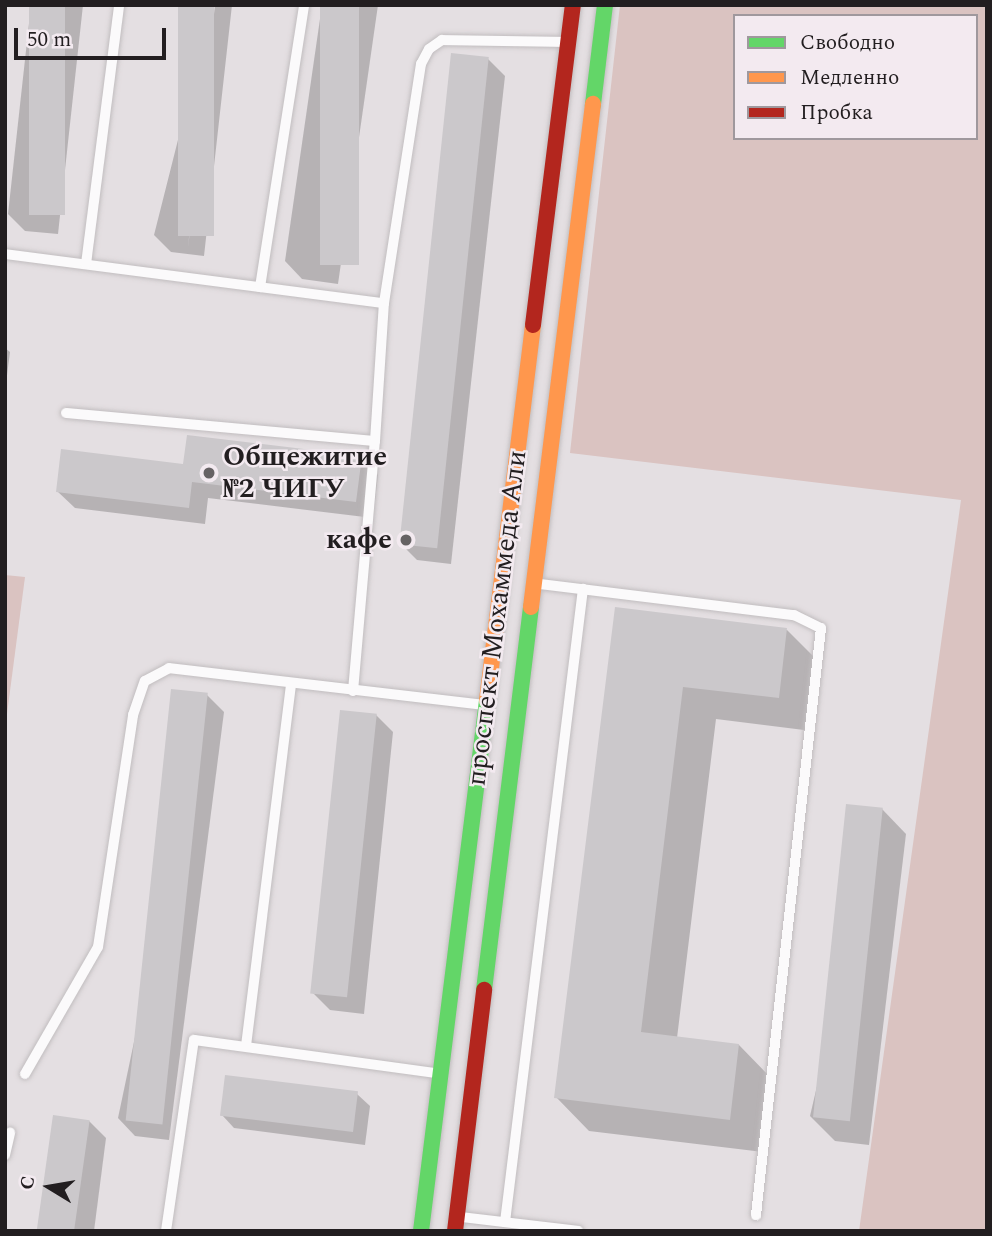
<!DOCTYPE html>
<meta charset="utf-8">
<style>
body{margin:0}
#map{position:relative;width:992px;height:1236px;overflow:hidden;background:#e4dfe2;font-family:Spectral,serif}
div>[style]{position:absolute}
.green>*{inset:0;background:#dac3c1}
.shadow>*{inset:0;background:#0003}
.building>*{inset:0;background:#cbc8cb;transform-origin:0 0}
.roads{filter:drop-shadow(0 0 2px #c1bdbf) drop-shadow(0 0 2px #c1bdbf)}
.lane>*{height:10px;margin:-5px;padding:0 5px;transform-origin:5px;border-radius:5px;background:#fbfafb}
.fast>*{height:16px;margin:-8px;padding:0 8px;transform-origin:8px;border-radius:8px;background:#63d668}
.slow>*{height:16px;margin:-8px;padding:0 8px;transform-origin:8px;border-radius:8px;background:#ff974d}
.jam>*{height:16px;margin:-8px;padding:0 8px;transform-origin:8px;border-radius:8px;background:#b3261e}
.dots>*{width:19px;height:19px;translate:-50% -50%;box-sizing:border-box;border:4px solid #f3eaf0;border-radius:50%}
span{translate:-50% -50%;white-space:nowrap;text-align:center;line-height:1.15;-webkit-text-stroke:5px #f3eaf0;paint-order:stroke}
.poi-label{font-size:28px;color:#221e20;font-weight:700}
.left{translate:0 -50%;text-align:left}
.right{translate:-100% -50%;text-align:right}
.street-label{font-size:28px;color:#221e20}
.frame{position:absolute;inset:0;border:7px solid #221e20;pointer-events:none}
.legend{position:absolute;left:733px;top:14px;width:245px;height:126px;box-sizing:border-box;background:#f3eaf0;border:2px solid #9f989d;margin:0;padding:9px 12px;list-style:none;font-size:21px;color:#221e20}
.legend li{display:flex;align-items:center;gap:14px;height:35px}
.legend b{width:35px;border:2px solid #9f989d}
.north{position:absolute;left:14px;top:1152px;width:70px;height:70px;-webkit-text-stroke:5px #f3eaf0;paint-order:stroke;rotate:281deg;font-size:19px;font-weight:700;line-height:28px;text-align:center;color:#221e20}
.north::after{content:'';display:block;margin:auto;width:24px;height:32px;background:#221e20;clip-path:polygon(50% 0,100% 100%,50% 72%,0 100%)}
.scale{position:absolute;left:14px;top:28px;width:152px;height:32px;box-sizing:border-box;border:4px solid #221e20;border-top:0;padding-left:9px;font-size:21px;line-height:24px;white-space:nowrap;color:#221e20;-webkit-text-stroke:5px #f3eaf0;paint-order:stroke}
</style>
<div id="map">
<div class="green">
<i style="clip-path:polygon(evenodd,620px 5px,987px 5px,987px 1231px,859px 1231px,961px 500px,570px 453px,620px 5px,735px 16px,976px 16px,976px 138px,735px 138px,735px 16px)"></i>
<i style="clip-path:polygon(5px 575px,25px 577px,5px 729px)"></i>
</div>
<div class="shadow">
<i style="clip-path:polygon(31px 5px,83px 5px,58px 234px,25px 231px,8px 214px)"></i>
<i style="clip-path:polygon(212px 5px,188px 248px,215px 5px,232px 5px,204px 256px,171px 252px,154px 235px)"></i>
<i style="clip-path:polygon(322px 5px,378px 5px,338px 284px,302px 279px,285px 261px)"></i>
<i style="clip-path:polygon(488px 59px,505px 76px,451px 564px,417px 560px,400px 543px)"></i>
<i style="clip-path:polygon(5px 348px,10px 352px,5px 391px)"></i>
<i style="clip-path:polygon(361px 458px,378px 475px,373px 518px,208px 498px,205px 524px,75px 508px,57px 491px)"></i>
<i style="clip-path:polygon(616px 609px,787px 630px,820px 663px,812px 731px,716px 719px,677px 1038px,739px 1045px,772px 1079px,763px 1152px,589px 1131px,556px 1097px)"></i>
<i style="clip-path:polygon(207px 695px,224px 712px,169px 1140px,135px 1136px,118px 1118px)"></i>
<i style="clip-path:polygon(376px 715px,393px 732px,364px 1014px,330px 1010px,313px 993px)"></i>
<i style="clip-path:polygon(882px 809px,906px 834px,869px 1145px,835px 1141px,810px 1116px)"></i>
<i style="clip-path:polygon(357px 1094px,370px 1106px,365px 1145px,234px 1128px,222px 1115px)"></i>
<i style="clip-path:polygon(89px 1121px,106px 1138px,94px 1231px,40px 1231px)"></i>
</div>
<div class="building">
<i style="left:29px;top:5px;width:36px;height:210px"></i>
<i style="left:178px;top:5px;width:36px;height:231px"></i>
<i style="left:320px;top:5px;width:39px;height:260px"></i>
<i style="left:451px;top:53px;width:38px;height:494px;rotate:6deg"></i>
<i style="clip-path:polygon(187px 435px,362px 456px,356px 502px,192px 482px,189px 508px,56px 492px,61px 449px,183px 464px)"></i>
<i style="clip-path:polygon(615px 607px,787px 628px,779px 698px,683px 687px,641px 1032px,739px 1044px,730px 1120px,554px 1098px)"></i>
<i style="left:171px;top:689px;width:37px;height:434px;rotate:6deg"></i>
<i style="left:340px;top:710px;width:37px;height:285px;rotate:6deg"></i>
<i style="left:846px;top:804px;width:37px;height:315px;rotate:6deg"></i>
<i style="left:225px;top:1075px;width:134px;height:41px;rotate:7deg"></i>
<i style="left:53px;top:1115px;width:37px;height:117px;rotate:8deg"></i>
</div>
<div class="roads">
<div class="lane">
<i style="left:5px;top:254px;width:382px;rotate:7.4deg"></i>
<i style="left:384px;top:303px;width:242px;rotate:-81.2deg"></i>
<i style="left:421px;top:64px;width:17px;rotate:-62deg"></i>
<i style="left:429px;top:49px;width:16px;rotate:-35deg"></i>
<i style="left:442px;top:40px;width:123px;rotate:0.9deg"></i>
<i style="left:86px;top:264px;width:261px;rotate:-82.7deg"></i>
<i style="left:260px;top:287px;width:285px;rotate:-81.1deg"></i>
<i style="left:66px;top:413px;width:310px;rotate:5.2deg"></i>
<i style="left:375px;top:441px;width:138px;rotate:-86.3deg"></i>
<i style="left:540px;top:584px;width:256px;rotate:7deg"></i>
<i style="left:794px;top:615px;width:30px;rotate:26deg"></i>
<i style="left:821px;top:628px;width:591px;rotate:96.32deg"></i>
<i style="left:353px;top:691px;width:251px;rotate:-85deg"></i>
<i style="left:246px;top:1046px;width:365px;rotate:-82.9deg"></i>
<i style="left:25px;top:1074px;width:146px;rotate:-60.1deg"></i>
<i style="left:98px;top:947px;width:235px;rotate:-81.4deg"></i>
<i style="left:133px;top:715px;width:36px;rotate:-71deg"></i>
<i style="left:145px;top:681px;width:27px;rotate:-28deg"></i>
<i style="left:169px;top:668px;width:315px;rotate:6.7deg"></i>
<i style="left:5px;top:1155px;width:23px;rotate:-77deg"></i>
<i style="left:461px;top:1217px;width:118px;rotate:6.8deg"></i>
<i style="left:505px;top:1222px;width:638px;rotate:-82.98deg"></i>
<i style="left:166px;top:1231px;width:193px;rotate:-81.7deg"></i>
<i style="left:194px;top:1040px;width:243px;rotate:7.8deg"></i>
</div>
<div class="fast">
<i style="left:593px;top:104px;width:100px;rotate:-83.1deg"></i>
<i style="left:484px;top:990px;width:386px;rotate:-83deg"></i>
<i style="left:421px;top:1231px;width:535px;rotate:-82.91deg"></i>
</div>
<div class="slow">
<i style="left:531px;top:607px;width:507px;rotate:-82.97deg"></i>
<i style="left:487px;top:700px;width:378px;rotate:-83deg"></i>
</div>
<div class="jam">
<i style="left:533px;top:325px;width:322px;rotate:-82.9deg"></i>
<i style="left:455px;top:1231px;width:243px;rotate:-83.1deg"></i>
</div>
</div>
<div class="dots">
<i style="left:209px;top:473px;background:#666264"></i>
<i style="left:406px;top:540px;background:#666264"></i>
</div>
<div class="poi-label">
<span class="left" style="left:223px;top:473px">Общежитие<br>№2 ЧИГУ</span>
<span class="right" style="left:392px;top:540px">кафе</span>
</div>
<div class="street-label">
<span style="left:497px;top:618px;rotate:-83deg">проспект Мохаммеда Али</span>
</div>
<div class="frame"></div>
<ul class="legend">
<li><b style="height:9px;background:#63d668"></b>Свободно</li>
<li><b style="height:9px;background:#ff974d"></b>Медленно</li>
<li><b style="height:9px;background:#b3261e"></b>Пробка</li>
</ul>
<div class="north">С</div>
<div class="scale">50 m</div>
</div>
